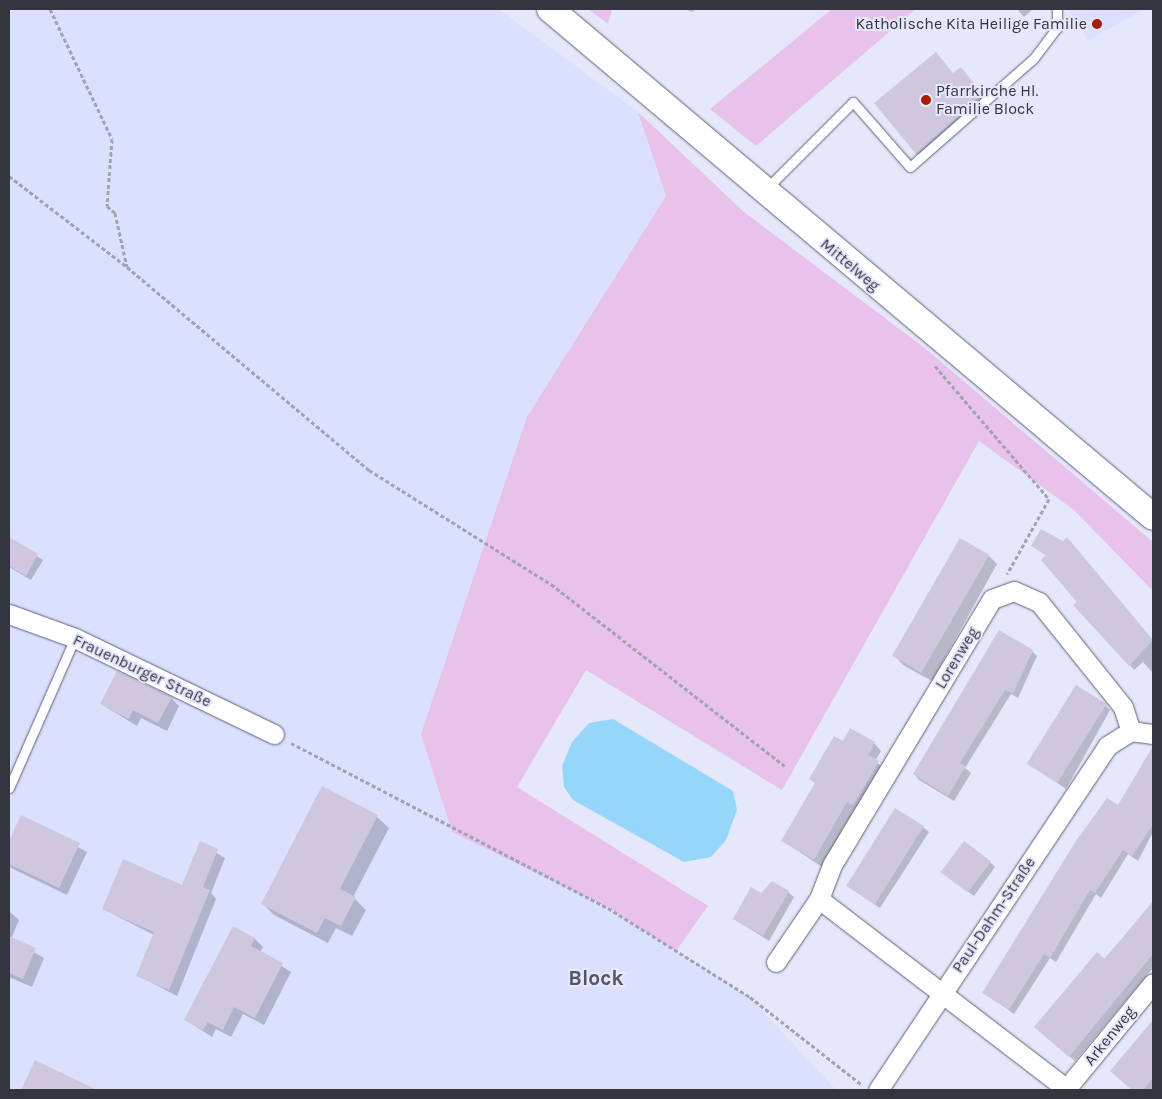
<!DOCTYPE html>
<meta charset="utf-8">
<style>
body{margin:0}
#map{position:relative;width:1162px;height:1099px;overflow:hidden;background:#e5e7fb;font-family:Karla,sans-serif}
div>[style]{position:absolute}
.built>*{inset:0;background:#dbe0ff}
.green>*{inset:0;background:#e8c2ea}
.water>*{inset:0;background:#96d6fb}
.shadow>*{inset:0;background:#0003}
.building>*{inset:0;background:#cfc7de;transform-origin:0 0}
.path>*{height:3px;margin-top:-1.5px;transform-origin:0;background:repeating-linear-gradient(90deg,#a1a3b3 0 4px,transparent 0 6.5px)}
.roads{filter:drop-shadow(0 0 1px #5f6176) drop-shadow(0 0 1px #5f6176)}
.lane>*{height:9px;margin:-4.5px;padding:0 4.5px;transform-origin:4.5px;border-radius:4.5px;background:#fff}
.street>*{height:19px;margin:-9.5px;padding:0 9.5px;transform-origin:9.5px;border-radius:9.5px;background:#fff}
.secondary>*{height:26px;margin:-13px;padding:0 13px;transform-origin:13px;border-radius:13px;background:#fff}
.dots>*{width:14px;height:14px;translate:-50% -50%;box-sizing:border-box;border:2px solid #e5e7fb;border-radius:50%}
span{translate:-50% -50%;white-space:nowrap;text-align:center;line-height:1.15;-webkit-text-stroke:4px #e5e7fb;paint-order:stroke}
.poi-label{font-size:16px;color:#34363f}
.right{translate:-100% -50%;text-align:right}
.left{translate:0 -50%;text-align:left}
.street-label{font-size:16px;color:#34363f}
.district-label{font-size:21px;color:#525468;font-weight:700}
.frame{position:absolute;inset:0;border:10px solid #34363f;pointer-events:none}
</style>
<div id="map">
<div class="built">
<i style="clip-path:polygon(9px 9px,499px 9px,638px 112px,667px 196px,527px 417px,421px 734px,608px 908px,750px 997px,836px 1090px,9px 1090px)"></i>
<i style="clip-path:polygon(1068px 9px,1145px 9px,1088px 40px)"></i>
</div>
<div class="green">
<i style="clip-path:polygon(588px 9px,612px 9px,608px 24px)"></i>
<i style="clip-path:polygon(832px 9px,916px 9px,756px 146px,710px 109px)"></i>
<i style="clip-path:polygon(638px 112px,744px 212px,926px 349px,1153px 542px,1153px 591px,1074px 510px,979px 441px,782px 790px,586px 670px,517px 787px,708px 906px,676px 951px,608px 908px,452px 832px,421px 734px,527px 417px,666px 196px)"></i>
</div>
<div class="water">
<i style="clip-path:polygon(613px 719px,733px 791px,737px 810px,726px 840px,711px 857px,684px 862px,573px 800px,564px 787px,562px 766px,572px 742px,589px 723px)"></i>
</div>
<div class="shadow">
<i style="clip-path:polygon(683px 9px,695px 9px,693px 12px)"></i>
<i style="clip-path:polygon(1017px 9px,1033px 9px,1024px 17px)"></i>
<i style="clip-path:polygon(961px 69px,987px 99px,980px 106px,983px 110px,925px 161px,916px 153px,954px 74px)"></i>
<i style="clip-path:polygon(1042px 530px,1153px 642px,1153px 673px,1143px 662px,1134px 670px,1130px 665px,1042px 560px,1047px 556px,1032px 546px)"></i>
<i style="clip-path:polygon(9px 539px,43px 560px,31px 580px,9px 567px)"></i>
<i style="clip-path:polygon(989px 556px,997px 564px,932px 681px,903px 665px,895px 656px)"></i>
<i style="clip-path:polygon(1032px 651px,1037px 656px,1018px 698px,1011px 694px,965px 768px,971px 773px,954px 801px,919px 780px,914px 774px)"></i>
<i style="clip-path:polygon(171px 698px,179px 706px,167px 731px,141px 718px,137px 726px,101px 704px)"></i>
<i style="clip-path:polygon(1105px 705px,1110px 710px,1066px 789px,1032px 766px)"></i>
<i style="clip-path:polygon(843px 743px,874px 743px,881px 751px,875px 761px,885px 769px,860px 811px,855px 808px,822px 867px,783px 841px,816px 784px,810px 779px)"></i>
<i style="clip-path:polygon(1147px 759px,1153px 763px,1153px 832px,1138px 861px,1128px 854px,1101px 898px,1096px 894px,1056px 962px,1050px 958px,1014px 1014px,984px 992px,1118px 807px)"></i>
<i style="clip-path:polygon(322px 788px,377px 817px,389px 828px,353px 897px,366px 910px,352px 936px,336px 928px,328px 943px,274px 915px,263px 904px)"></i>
<i style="clip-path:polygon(21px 817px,87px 852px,67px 895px,9px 867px,9px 843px)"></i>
<i style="clip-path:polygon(923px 827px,929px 832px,880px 908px,846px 885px)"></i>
<i style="clip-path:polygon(200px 843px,225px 858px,211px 893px,216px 899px,177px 996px,137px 975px,154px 935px,103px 909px,183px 886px)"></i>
<i style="clip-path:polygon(990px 862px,995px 867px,974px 896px,948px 877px)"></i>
<i style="clip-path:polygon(788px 892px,794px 897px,769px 941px,734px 919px,761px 894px)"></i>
<i style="clip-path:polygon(1153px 903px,1153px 968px,1075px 1061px,1041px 1032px)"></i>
<i style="clip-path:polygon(9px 911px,19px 920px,11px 939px,44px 958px,32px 987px,9px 977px)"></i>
<i style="clip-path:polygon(233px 928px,255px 939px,263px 947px,260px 952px,291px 972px,264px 1025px,243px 1014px,231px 1037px,216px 1029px,212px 1037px,186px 1020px)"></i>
<i style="clip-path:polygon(1153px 1020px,1153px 1090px,1133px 1090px,1111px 1071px)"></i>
<i style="clip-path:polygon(36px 1062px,94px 1090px,22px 1090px)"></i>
</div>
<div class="building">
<i style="clip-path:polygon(936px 52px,953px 73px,961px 67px,980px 91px,972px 97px,975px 101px,916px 154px,874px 103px)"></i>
<i style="clip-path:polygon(1041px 529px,1063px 541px,1067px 537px,1153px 640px,1129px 666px,1073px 605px,1077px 602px,1041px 560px,1046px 555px,1031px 546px)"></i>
<i style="clip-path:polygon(9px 537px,38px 554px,26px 576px,9px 566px)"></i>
<i style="left:960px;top:538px;width:34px;height:136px;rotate:30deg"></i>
<i style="clip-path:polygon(999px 630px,1033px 650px,1013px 694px,1005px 690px,960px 763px,966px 766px,948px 796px,913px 774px)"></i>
<i style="clip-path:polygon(117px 671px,172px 697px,158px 723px,133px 710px,129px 719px,100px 704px)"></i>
<i style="left:1076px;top:685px;width:36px;height:93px;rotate:32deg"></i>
<i style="clip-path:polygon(850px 728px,875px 742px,868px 755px,879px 761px,853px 805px,847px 802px,814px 860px,781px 841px,815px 783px,809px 779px,834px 736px,843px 741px)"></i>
<i style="clip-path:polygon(1153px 746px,1153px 825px,1132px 856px,1123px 850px,1095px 893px,1090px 890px,1050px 958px,1044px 954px,1009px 1010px,982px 993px,1076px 841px,1107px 798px,1118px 805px)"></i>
<i style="clip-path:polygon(322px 786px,378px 815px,340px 889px,356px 897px,341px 926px,325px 918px,317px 933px,261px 904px)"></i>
<i style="left:895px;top:808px;width:34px;height:92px;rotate:32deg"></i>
<i style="clip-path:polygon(21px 815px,80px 843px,59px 888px,9px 864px,9px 841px)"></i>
<i style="clip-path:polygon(200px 841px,218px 849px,203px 887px,210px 890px,169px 990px,136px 976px,154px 932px,102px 909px,123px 859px,182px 885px)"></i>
<i style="left:964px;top:841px;width:34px;height:39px;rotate:37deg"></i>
<i style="clip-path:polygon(772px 881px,789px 891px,763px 936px,733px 919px,751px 887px,761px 893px)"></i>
<i style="clip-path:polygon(1153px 901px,1153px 954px,1069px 1057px,1034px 1027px,1097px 952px,1105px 959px)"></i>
<i style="clip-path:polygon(233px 926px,255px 938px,251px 946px,283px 963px,255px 1018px,234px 1007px,223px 1030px,208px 1022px,203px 1030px,184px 1020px)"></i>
<i style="clip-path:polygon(9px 936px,36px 948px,23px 979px,9px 973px)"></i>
<i style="clip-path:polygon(1153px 1020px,1153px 1078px,1143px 1090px,1132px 1090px,1110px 1071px)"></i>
<i style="clip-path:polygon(35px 1060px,97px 1090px,21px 1090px)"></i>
</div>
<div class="path">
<i style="left:50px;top:9px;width:144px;rotate:64.5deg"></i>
<i style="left:112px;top:139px;width:67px;rotate:94.3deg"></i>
<i style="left:107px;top:206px;width:11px;rotate:41deg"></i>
<i style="left:115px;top:213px;width:55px;rotate:77.5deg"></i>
<i style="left:9px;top:176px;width:149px;rotate:37.6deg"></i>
<i style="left:127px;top:267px;width:316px;rotate:40deg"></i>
<i style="left:369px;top:470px;width:215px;rotate:32.1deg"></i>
<i style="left:551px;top:584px;width:296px;rotate:37.9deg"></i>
<i style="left:935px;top:366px;width:175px;rotate:49.4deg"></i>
<i style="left:1049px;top:499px;width:86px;rotate:119.2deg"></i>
<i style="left:291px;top:743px;width:357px;rotate:27.5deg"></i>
<i style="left:608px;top:908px;width:168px;rotate:32.1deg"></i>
<i style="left:750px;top:997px;width:141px;rotate:38.1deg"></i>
</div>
<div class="roads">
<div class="lane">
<i style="left:766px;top:189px;width:123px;rotate:-45deg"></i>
<i style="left:853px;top:102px;width:86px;rotate:48.8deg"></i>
<i style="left:910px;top:167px;width:165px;rotate:-41.3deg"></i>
<i style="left:1034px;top:58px;width:38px;rotate:-53deg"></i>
<i style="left:1057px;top:28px;width:19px;rotate:-90deg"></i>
<i style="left:9px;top:788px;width:164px;rotate:-66.3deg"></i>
</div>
<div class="street">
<i style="left:9px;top:614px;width:70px;rotate:20deg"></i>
<i style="left:75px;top:638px;width:221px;rotate:25.8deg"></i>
<i style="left:819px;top:899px;width:314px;rotate:37.5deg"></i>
<i style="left:776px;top:962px;width:76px;rotate:-55.7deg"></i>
<i style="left:819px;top:899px;width:36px;rotate:-69deg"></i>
<i style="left:832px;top:865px;width:310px;rotate:-59deg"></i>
<i style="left:992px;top:599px;width:23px;rotate:-20deg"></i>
<i style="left:1014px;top:591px;width:27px;rotate:24deg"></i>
<i style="left:1039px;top:602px;width:134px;rotate:51.3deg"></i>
<i style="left:1123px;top:707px;width:25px;rotate:72deg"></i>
<i style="left:1066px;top:1089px;width:137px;rotate:-50.6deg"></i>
<i style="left:878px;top:1090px;width:413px;rotate:-56.3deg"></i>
<i style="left:1107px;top:746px;width:28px;rotate:-32deg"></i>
<i style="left:1131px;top:731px;width:22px;rotate:8deg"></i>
</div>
<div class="secondary">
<i style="left:550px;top:9px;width:788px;rotate:40.11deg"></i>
</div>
</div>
<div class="dots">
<i style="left:1097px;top:24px;background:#aa1b01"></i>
<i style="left:926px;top:100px;background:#aa1b01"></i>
</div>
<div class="poi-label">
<span class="right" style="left:1087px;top:24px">Katholische Kita Heilige Familie</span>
<span class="left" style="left:936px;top:100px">Pfarrkirche Hl.<br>Familie Block</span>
</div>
<div class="street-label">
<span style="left:850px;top:265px;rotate:40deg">Mittelweg</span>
<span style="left:957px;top:658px;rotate:-59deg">Lorenweg</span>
<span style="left:142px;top:671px;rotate:25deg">Frauenburger Straße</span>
<span style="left:994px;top:915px;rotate:-56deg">Paul-Dahm-Straße</span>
<span style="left:1110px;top:1036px;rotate:-51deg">Arkenweg</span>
</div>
<div class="district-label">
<span style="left:596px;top:978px">Block</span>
</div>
<div class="frame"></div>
</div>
